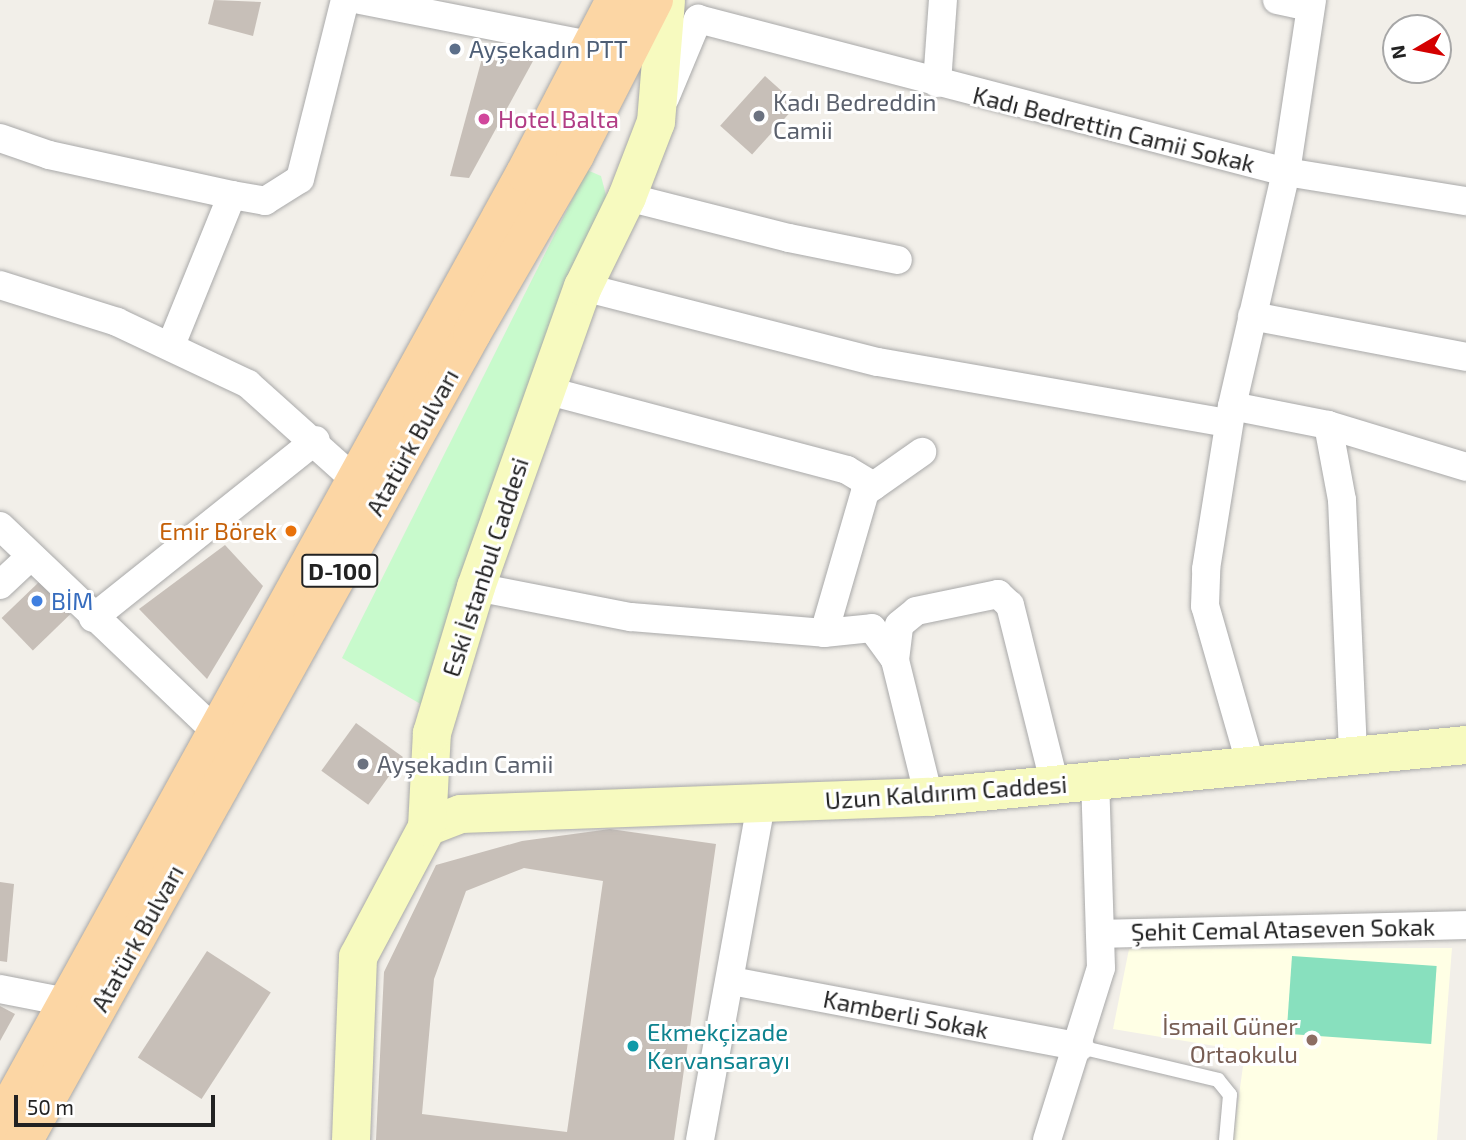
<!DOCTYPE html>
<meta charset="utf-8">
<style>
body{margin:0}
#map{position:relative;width:1466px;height:1140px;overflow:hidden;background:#f2efe9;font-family:"Exo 2",sans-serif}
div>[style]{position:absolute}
.education>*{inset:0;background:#ffffe5}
.park>*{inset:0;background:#c8facc}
.pitch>*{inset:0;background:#88e0be;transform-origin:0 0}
.building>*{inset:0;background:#c7bfb8;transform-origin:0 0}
.roads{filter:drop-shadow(0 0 2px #a9a9a9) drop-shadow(0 0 2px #a9a9a9)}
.lane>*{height:14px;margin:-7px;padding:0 7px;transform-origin:7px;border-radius:7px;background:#fff}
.street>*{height:28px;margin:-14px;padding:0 14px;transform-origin:14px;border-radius:14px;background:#fff}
.secondary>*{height:38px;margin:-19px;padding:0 19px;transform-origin:19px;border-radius:19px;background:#f7fabf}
.primary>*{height:38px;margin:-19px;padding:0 19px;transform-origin:19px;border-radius:19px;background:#fcd6a4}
.dots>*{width:19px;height:19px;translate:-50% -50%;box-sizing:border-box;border:4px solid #fff;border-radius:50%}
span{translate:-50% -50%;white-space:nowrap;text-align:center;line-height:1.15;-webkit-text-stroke:6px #fff;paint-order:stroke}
.shield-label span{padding:2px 5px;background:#fff;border:2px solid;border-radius:5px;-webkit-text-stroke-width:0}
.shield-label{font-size:23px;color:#222;font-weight:700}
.service-label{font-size:24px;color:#4e5e75}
.left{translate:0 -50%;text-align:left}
.worship-label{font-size:24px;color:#5b616d}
.hotel-label{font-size:24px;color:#b23c85}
.street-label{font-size:24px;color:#222}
.food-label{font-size:24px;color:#c56008}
.right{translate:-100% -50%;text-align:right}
.shop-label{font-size:24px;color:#366cbe}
.education-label{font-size:24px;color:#785e54}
.culture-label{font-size:24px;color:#0d838f}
.north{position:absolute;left:1382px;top:14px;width:70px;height:70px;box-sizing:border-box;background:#fff;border:2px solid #a7a7a7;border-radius:50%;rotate:260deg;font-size:19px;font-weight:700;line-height:28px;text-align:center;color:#222}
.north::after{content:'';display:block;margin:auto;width:24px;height:32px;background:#d40000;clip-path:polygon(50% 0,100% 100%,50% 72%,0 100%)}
.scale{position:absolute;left:14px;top:1095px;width:201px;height:32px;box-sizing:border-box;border:4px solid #222;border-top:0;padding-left:9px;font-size:21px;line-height:24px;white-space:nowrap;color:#222;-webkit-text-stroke:5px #fff;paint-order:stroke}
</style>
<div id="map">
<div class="education">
<i style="clip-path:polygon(1452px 948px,1437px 1140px,1233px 1140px,1245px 1051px,1113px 1029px,1129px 949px)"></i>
</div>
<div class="park">
<i style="clip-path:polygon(587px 170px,601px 176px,607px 199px,429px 709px,342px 658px)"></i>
</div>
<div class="pitch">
<i style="left:1292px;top:956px;width:145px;height:78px;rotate:4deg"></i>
</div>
<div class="building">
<i style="clip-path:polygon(214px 0,261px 2px,253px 36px,208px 24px)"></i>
<i style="clip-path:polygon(484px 51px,533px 61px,469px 178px,450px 176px)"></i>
<i style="left:765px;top:76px;width:43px;height:67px;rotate:42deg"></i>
<i style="clip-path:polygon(225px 545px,263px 586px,207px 679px,139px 609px)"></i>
<i style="left:39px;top:582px;width:45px;height:52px;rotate:46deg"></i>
<i style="left:356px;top:723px;width:58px;height:59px;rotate:36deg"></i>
<i style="clip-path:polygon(evenodd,610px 829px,716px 844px,674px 1140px,376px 1140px,384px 972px,436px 865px,522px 841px,610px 829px,524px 868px,603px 881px,567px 1132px,422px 1114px,434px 979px,466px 891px,524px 868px)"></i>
<i style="clip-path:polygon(0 882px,14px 884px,7px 962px,0 961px)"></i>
<i style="left:207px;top:951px;width:76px;height:127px;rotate:33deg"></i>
<i style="clip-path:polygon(0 1006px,15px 1014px,0 1041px)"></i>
</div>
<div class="roads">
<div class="lane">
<i style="left:1080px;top:1047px;width:142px;rotate:13.4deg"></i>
<i style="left:1218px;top:1080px;width:19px;rotate:51deg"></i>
<i style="left:1230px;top:1095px;width:45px;rotate:95.1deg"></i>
</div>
<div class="street">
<i style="left:360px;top:0;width:238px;rotate:11.1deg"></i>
<i style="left:1277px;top:0;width:34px;rotate:12deg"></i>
<i style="left:937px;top:83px;width:83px;rotate:-85.9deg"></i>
<i style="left:665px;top:98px;width:86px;rotate:-67.3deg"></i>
<i style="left:698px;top:19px;width:608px;rotate:14.59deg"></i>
<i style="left:1286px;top:172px;width:182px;rotate:9.2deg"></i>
<i style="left:0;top:138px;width:52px;rotate:19.1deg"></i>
<i style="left:49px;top:155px;width:187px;rotate:12.3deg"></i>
<i style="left:232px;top:195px;width:162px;rotate:112.1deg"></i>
<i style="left:232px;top:195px;width:34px;rotate:10deg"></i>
<i style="left:265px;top:201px;width:41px;rotate:-32.2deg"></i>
<i style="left:300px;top:179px;width:185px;rotate:-75.9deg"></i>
<i style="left:627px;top:197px;width:167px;rotate:14.2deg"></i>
<i style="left:789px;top:238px;width:111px;rotate:11.4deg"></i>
<i style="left:0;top:285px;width:123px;rotate:17.5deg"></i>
<i style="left:117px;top:322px;width:145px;rotate:25.3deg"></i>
<i style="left:248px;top:384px;width:142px;rotate:41.9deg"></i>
<i style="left:583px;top:287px;width:304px;rotate:14.3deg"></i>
<i style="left:878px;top:362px;width:356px;rotate:9.9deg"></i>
<i style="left:1252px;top:316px;width:218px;rotate:10.8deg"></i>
<i style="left:545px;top:390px;width:312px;rotate:14.8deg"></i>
<i style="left:847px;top:470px;width:31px;rotate:31deg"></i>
<i style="left:1232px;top:406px;width:98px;rotate:11.2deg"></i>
<i style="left:1328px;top:425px;width:76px;rotate:79.4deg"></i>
<i style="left:1342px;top:500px;width:256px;rotate:87.5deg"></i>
<i style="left:1328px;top:425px;width:144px;rotate:16.9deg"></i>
<i style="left:0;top:526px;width:298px;rotate:43.6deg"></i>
<i style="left:0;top:585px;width:42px;rotate:-43.1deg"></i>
<i style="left:476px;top:587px;width:158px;rotate:11deg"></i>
<i style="left:631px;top:617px;width:194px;rotate:4.7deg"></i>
<i style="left:824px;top:633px;width:48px;rotate:-5.9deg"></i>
<i style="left:872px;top:628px;width:39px;rotate:54deg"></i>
<i style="left:895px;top:660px;width:141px;rotate:76.1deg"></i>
<i style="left:93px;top:618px;width:285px;rotate:-38.6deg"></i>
<i style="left:824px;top:633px;width:147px;rotate:-73.8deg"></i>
<i style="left:865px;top:492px;width:70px;rotate:-35.1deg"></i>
<i style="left:895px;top:660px;width:35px;rotate:-83deg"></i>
<i style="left:899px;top:625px;width:22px;rotate:-39deg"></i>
<i style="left:916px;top:611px;width:84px;rotate:-11.7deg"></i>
<i style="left:998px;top:594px;width:16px;rotate:43deg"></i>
<i style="left:1010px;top:605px;width:186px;rotate:76deg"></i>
<i style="left:1251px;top:766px;width:166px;rotate:-106deg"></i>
<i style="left:1205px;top:606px;width:37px;rotate:-88deg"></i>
<i style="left:1206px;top:569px;width:165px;rotate:-80.9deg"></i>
<i style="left:1232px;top:406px;width:240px;rotate:-77deg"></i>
<i style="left:1286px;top:172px;width:174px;rotate:-81.4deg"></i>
<i style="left:1100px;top:934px;width:366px;rotate:-1.4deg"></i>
<i style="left:732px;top:981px;width:354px;rotate:10.7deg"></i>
<i style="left:0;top:989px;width:67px;rotate:11.1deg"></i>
<i style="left:700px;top:1140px;width:341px;rotate:-79.7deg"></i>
<i style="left:1047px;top:1140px;width:180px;rotate:-72.6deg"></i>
<i style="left:1101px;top:968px;width:187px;rotate:-91.8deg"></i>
</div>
<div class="secondary">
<i style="left:427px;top:827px;width:36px;rotate:-21deg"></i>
<i style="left:461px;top:814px;width:468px;rotate:-2.1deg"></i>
<i style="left:929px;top:797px;width:540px;rotate:-5.53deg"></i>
<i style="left:351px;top:1140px;width:183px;rotate:-87.8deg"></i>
<i style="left:358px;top:957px;width:147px;rotate:-62deg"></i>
<i style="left:427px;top:827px;width:94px;rotate:-87deg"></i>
<i style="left:432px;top:733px;width:152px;rotate:-73.2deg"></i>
<i style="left:476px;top:587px;width:319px;rotate:-70.4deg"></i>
<i style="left:583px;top:287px;width:100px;rotate:-63.9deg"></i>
<i style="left:627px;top:197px;width:80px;rotate:-68.9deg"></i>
<i style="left:656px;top:122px;width:122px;rotate:-85.3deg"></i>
</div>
<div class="primary">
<i style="left:0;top:1124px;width:1086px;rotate:-61.1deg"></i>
<i style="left:525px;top:173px;width:195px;rotate:-62.5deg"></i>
<i style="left:24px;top:1140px;width:923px;rotate:-60.96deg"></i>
<i style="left:472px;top:333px;width:206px;rotate:-59.9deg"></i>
<i style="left:575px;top:155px;width:174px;rotate:-63deg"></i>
</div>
</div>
<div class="dots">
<i style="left:455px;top:49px;background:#5c6f8a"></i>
<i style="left:759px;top:116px;background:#6b7280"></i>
<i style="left:484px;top:119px;background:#d1479c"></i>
<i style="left:291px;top:531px;background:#e8710a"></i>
<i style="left:37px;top:601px;background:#3f7fe0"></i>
<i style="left:363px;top:764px;background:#6b7280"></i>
<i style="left:1312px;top:1040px;background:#8d6e63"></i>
<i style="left:633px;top:1046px;background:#0f9aa8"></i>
</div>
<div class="shield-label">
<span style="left:340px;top:571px">D-100</span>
</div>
<div class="service-label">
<span class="left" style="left:469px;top:49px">Ayşekadın PTT</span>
</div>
<div class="worship-label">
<span class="left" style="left:773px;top:116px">Kadı Bedreddin<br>Camii</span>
<span class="left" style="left:377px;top:764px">Ayşekadın Camii</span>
</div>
<div class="hotel-label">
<span class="left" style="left:498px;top:119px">Hotel Balta</span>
</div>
<div class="street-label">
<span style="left:1114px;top:129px;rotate:14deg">Kadı Bedrettin Camii Sokak</span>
<span style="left:412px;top:442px;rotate:-61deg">Atatürk Bulvarı</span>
<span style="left:485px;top:567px;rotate:-72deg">Eski İstanbul Caddesi</span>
<span style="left:946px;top:792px;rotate:-4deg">Uzun Kaldırım Caddesi</span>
<span style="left:1283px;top:929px;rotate:-1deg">Şehit Cemal Ataseven Sokak</span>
<span style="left:137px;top:938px;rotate:-61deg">Atatürk Bulvarı</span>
<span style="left:906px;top:1014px;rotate:11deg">Kamberli Sokak</span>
</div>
<div class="food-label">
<span class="right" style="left:277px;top:531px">Emir Börek</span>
</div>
<div class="shop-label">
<span class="left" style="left:51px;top:601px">BİM</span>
</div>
<div class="education-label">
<span class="right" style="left:1298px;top:1040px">İsmail Güner<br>Ortaokulu</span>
</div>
<div class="culture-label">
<span class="left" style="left:647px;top:1046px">Ekmekçizade<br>Kervansarayı</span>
</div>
<div class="north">N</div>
<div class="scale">50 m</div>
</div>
